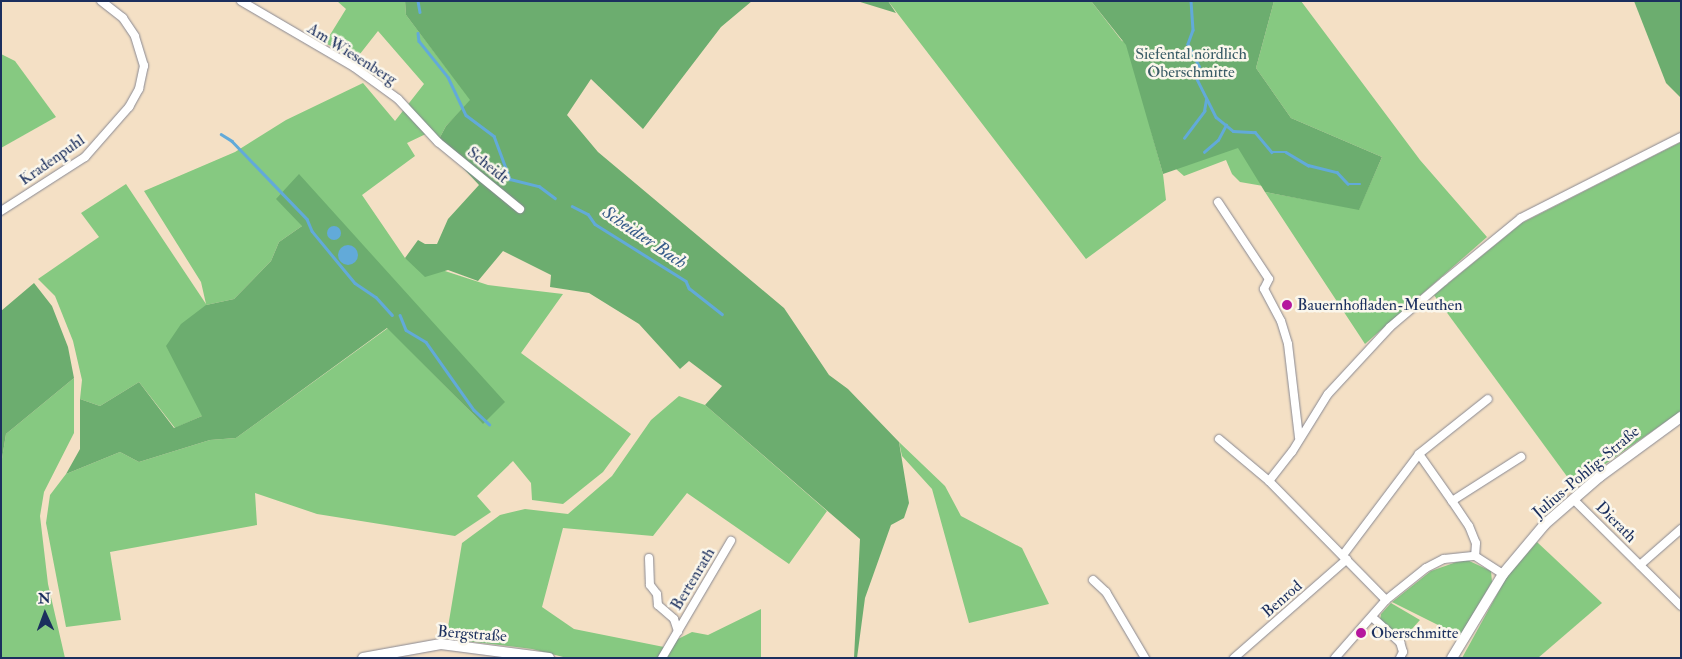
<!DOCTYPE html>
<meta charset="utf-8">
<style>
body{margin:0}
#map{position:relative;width:1682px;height:659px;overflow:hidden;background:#f4e0c5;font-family:"IM FELL Double Pica",serif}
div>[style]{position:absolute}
.green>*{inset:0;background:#86c981}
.forest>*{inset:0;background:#6cad6f}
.water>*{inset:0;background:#62aad9}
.round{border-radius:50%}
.stream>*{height:2.5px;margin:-1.25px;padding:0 1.25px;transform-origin:1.25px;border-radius:1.25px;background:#62aad9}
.roads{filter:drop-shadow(0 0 1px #888892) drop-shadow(0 0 1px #888892)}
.street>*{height:8px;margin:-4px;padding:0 4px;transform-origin:4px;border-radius:4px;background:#fff}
.secondary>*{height:10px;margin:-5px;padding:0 5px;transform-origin:5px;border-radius:5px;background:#fff}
.dots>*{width:14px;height:14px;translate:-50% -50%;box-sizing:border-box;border:2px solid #fbf7ec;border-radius:50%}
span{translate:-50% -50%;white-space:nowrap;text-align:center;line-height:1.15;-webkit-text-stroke:5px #fbf7ec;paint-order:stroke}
.street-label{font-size:16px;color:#1b2f5e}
.park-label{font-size:16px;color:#3b5d68}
.poi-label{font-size:16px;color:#1b2f5e}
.left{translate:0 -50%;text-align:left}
.water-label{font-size:18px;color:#345a89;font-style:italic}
.frame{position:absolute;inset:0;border:2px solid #1b2f5e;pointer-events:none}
.north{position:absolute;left:20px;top:589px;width:50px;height:50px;-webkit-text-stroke:4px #fbf7ec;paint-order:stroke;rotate:358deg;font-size:14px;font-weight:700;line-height:20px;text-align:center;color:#1b2f5e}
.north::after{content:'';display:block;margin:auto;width:18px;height:22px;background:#1b2f5e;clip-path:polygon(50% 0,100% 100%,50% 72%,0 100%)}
</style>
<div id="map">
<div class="green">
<i style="clip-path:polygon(337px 1px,405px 1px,406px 15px,471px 100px,446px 126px,438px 141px,430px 132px,407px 143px,415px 156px,362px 195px,405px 258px,488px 285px,563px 294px,521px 353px,631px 434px,603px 472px,563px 504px,532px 500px,531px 483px,513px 461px,477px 496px,491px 512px,455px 536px,317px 514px,255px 493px,257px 525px,110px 552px,121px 620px,66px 627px,46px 523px,50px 495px,66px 474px,120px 452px,139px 462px,210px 440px,236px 438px,388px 328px,483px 424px,302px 226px,279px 242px,271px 261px,234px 299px,206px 305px,202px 416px,175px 428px,139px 382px,100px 406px,80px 399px,82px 380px,73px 341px,55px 296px,38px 279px,99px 237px,81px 213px,126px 184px,206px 304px,201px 282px,144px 191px,235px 152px,286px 120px,363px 83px,395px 121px,424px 84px,378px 31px,356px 59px,325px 43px,346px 9px)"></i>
<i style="clip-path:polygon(888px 1px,1091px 1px,1122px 41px,1250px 74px,1317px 195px,1240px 182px,1232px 174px,1226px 160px,1184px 176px,1160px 155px,1150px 127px,1163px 174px,1166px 200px,1086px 259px)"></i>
<i style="clip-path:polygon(1274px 1px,1301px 1px,1420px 160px,1487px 237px,1365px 344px,1265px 192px,1359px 209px,1382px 157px,1291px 118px,1256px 68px)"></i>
<i style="clip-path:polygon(1px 54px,15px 61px,56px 117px,1px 148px)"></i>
<i style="clip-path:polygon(1681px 142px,1681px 411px,1574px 486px,1434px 295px,1522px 223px)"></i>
<i style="clip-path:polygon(74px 378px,74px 433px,44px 492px,40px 516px,48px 584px,65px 658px,1px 658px,1px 465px,6px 434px)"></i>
<i style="clip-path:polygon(679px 396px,705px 405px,827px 511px,789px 564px,687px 493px,653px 536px,563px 528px,542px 607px,574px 629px,664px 647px,658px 658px,567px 658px,532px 649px,449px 639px,447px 633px,462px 543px,500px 515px,525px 509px,568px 514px,612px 476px,651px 420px)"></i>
<i style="clip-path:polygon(899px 442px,945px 486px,961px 516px,1022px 548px,1049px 604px,969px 623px,932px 489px,902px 456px)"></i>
<i style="clip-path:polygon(1537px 542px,1602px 603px,1538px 658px,1462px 658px,1506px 578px)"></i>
<i style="clip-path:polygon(1465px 559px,1491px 571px,1492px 582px,1460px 636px,1392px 602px,1431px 571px)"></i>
<i style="clip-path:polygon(1391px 603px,1420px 620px,1402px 640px,1380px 620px,1381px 614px)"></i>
<i style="clip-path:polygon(761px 609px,761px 658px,667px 658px,676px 640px,692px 632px,708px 635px)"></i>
</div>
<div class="forest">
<i style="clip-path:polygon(405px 1px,752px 1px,721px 27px,643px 129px,591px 79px,567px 115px,598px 152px,784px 308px,829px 375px,848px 389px,899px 442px,909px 503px,904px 518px,891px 525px,865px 598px,857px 658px,854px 658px,860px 539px,705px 405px,722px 386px,689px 361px,680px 369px,639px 324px,589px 293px,550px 287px,551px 275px,503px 251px,478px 281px,448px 270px,425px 277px,405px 258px,418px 240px,425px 244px,437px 244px,448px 219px,479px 185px,438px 141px,446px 126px,470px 100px,406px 15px)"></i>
<i style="clip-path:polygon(857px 1px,888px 1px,896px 13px)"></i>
<i style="clip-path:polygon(1091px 1px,1274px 1px,1256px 68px,1291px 118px,1382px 157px,1359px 210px,1265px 192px,1238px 148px,1163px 174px,1126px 45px)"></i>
<i style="clip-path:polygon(1634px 1px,1681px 1px,1681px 98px,1666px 83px)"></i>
<i style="clip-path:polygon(299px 174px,505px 402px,483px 424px,387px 328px,236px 438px,210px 440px,139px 462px,120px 452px,66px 474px,80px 449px,80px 399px,100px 406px,139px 382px,174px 428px,202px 416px,166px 346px,181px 324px,206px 305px,234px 299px,271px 261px,279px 242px,302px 226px,276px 199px)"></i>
<i style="clip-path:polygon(34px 283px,52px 306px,68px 347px,74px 378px,6px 434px,1px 465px,1px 311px)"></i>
</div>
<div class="water">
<i class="round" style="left:327px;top:226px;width:14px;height:14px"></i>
<i class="round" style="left:338px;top:245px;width:20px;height:20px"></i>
</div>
<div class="stream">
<i style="left:418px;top:1px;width:11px;rotate:80deg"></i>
<i style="left:1191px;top:1px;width:29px;rotate:86deg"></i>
<i style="left:1193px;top:30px;width:15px;rotate:110deg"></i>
<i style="left:1188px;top:44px;width:25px;rotate:63deg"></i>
<i style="left:1199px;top:66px;width:10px;rotate:114deg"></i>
<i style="left:1195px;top:75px;width:47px;rotate:63.4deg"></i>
<i style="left:1216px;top:117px;width:22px;rotate:39deg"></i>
<i style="left:1233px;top:131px;width:22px;rotate:3deg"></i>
<i style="left:1255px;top:132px;width:26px;rotate:50deg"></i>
<i style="left:1272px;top:152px;width:14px"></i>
<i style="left:1286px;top:152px;width:26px;rotate:31deg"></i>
<i style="left:1308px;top:165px;width:30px;rotate:14deg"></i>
<i style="left:1337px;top:172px;width:16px;rotate:47deg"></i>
<i style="left:1348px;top:184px;width:12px"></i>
<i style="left:418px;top:33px;width:8px;rotate:83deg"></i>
<i style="left:419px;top:41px;width:46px;rotate:51.1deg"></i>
<i style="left:448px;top:77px;width:42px;rotate:64.7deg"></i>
<i style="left:466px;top:115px;width:35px;rotate:37deg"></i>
<i style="left:494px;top:136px;width:46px;rotate:69.6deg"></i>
<i style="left:510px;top:179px;width:30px;rotate:14deg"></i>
<i style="left:539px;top:186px;width:20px;rotate:37deg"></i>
<i style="left:221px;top:134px;width:13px;rotate:32deg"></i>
<i style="left:232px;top:141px;width:108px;rotate:46.1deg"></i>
<i style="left:307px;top:219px;width:13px;rotate:67deg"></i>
<i style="left:312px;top:231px;width:67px;rotate:50.4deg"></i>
<i style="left:355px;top:283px;width:25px;rotate:34deg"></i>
<i style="left:376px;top:297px;width:24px;rotate:48deg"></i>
<i style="left:1184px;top:138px;width:34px;rotate:-53deg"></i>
<i style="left:1204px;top:111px;width:11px;rotate:-80deg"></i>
<i style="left:1204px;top:152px;width:18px;rotate:-41deg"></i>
<i style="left:1218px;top:140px;width:17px;rotate:-62deg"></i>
<i style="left:572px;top:206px;width:18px;rotate:27deg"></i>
<i style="left:588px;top:214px;width:12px;rotate:55deg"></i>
<i style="left:595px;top:224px;width:107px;rotate:32.1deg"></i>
<i style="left:686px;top:281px;width:8px;rotate:67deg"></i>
<i style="left:689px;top:288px;width:42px;rotate:38.2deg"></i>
<i style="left:400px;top:315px;width:16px;rotate:68deg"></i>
<i style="left:406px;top:330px;width:23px;rotate:31deg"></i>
<i style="left:426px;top:342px;width:83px;rotate:54.8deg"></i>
<i style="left:474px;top:410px;width:21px;rotate:43deg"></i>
</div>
<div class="roads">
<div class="street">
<i style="left:241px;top:1px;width:131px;rotate:30.3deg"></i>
<i style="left:354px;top:67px;width:54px;rotate:36deg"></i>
<i style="left:398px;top:99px;width:59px;rotate:47.1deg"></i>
<i style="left:438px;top:142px;width:106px;rotate:39.3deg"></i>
<i style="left:1218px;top:202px;width:92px;rotate:56.5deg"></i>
<i style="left:1269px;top:279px;width:11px;rotate:117deg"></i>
<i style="left:1264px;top:289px;width:36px;rotate:62deg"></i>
<i style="left:1281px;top:321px;width:24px;rotate:73deg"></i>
<i style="left:1288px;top:344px;width:94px;rotate:83.3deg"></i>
<i style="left:1px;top:211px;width:100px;rotate:-32.7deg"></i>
<i style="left:85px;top:157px;width:67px;rotate:-48.7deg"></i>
<i style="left:129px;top:107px;width:21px;rotate:-61deg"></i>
<i style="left:139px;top:89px;width:24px;rotate:-78deg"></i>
<i style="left:144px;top:66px;width:31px;rotate:-107deg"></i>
<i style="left:135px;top:36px;width:22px;rotate:-124deg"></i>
<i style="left:123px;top:18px;width:28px;rotate:-142deg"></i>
<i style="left:1219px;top:439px;width:65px;rotate:40deg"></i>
<i style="left:1269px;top:481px;width:167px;rotate:45.5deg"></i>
<i style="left:1419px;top:454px;width:57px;rotate:54.9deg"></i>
<i style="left:1452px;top:501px;width:82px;rotate:-32.5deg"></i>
<i style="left:1269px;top:481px;width:37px;rotate:-52deg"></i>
<i style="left:1292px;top:452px;width:68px;rotate:-58.2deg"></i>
<i style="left:1328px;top:394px;width:91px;rotate:-47.2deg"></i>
<i style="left:1390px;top:327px;width:71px;rotate:-40.4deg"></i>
<i style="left:1444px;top:281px;width:99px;rotate:-39.3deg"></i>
<i style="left:1521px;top:218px;width:179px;rotate:-26.9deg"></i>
<i style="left:1573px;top:499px;width:152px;rotate:44.7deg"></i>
<i style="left:1452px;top:501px;width:30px;rotate:56deg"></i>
<i style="left:1469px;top:526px;width:18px;rotate:68deg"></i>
<i style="left:1476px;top:543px;width:13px;rotate:94deg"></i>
<i style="left:1343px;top:555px;width:126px;rotate:-53deg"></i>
<i style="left:1419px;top:454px;width:88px;rotate:-38.6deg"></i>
<i style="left:649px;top:558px;width:27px;rotate:88deg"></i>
<i style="left:650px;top:585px;width:11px;rotate:52deg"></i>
<i style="left:657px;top:594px;width:11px;rotate:85deg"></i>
<i style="left:658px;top:605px;width:21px;rotate:41deg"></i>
<i style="left:674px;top:619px;width:13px;rotate:72deg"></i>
<i style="left:1640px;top:565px;width:55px;rotate:-41.3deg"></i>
<i style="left:1093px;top:580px;width:18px;rotate:43deg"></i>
<i style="left:1106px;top:592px;width:77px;rotate:59.4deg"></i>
<i style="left:1372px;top:617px;width:38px;rotate:42deg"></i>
<i style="left:1400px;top:642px;width:10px;rotate:73deg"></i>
<i style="left:1403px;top:652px;width:7px;rotate:117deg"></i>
<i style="left:662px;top:658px;width:136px;rotate:-59.5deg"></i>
<i style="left:1234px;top:658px;width:150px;rotate:-41.2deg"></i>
<i style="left:1335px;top:658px;width:77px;rotate:-48.7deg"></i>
<i style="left:1386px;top:600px;width:51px;rotate:-38.7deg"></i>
<i style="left:1426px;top:568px;width:20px;rotate:-27deg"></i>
<i style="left:1444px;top:559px;width:31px;rotate:-6deg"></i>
<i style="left:1475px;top:556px;width:33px;rotate:33deg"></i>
</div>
<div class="secondary">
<i style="left:363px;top:658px;width:79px;rotate:-10.2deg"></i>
<i style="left:441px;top:644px;width:109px;rotate:7.4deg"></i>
<i style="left:1452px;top:658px;width:98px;rotate:-58.7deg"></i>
<i style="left:1503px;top:574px;width:65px;rotate:-50deg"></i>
<i style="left:1545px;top:524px;width:72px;rotate:-41deg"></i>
<i style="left:1599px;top:477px;width:102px;rotate:-36.2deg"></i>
</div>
</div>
<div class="dots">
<i style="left:1287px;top:305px;background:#b5179e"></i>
<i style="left:1361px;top:633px;background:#b5179e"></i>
</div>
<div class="street-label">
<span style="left:352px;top:54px;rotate:32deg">Am Wiesenberg</span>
<span style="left:52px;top:160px;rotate:-35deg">Kradenpuhl</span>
<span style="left:488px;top:165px;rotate:39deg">Scheidt</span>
<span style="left:1586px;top:472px;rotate:-40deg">Julius-Pohlig-Straße</span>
<span style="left:1616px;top:522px;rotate:45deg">Dierath</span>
<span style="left:693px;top:579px;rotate:-59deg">Bertenrath</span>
<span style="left:1282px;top:599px;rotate:-41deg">Benrod</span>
<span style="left:472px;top:634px;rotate:4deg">Bergstraße</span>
</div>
<div class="park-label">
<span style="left:1191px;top:63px">Siefental nördlich<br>Oberschmitte</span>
</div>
<div class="poi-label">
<span class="left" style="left:1297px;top:305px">Bauernhofladen-Meuthen</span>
<span class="left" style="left:1371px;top:633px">Oberschmitte</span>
</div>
<div class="water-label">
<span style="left:644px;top:238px;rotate:34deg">Scheidter Bach</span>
</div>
<div class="frame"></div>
<div class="north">N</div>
</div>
